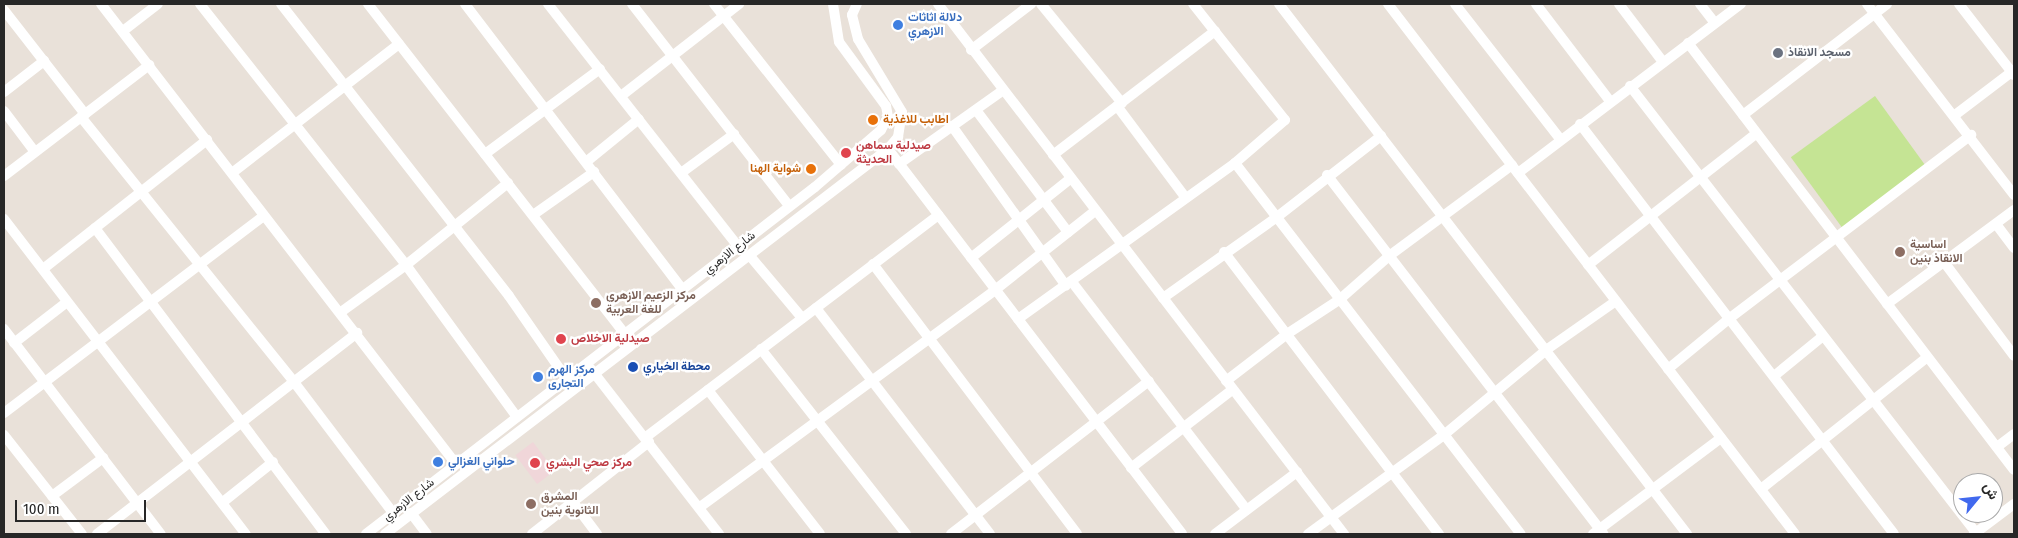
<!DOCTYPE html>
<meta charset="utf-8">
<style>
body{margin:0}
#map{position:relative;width:2018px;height:538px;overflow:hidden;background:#e9e1d9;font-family:"Fira Sans Condensed",Vazirmatn,sans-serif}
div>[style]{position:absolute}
.medical>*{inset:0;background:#f0d6d9;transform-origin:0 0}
.pitch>*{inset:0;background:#c5e494;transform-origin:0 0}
.minor>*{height:10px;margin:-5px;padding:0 5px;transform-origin:5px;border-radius:5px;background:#fff}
.dots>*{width:14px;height:14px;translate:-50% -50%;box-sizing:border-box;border:2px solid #fff;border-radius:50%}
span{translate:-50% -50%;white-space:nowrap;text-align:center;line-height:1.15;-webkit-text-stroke:4.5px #fff;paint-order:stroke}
.shop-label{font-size:12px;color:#366cbe;font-weight:700}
.left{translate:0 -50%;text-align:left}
.worship-label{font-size:12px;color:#5b616d;font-weight:700}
.food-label{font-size:12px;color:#c56008;font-weight:700}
.right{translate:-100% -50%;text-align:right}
.health-label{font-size:12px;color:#be3a42;font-weight:700}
.education-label{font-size:12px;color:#785e54;font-weight:700}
.street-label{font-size:12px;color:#272727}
.transit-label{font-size:12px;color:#164399;font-weight:700}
.frame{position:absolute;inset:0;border:5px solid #272727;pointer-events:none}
.north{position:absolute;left:1953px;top:473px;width:50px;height:50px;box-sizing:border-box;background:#fff;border:1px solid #a9a9a9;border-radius:50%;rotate:62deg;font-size:14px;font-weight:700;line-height:20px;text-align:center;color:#272727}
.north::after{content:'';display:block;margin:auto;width:18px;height:22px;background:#4169ee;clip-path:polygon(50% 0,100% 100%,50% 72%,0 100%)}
.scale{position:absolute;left:15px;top:500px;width:131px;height:22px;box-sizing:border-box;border:2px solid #272727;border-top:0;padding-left:6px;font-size:15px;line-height:18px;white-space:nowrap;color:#272727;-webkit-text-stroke:4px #fff;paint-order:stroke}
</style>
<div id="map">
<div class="medical">
<i style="left:533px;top:442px;width:36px;height:22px;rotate:53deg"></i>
</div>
<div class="pitch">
<i style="left:1875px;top:96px;width:87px;height:104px;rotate:54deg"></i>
</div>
<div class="minor">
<i style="left:101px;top:4px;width:581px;rotate:52.34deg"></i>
<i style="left:200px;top:4px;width:333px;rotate:51.7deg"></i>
<i style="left:406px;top:265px;width:188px;rotate:53.9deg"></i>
<i style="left:281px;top:4px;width:370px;rotate:52deg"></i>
<i style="left:509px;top:296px;width:100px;rotate:55.2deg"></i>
<i style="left:368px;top:4px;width:418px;rotate:52.1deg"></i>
<i style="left:465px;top:4px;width:360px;rotate:52.7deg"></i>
<i style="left:548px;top:4px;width:308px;rotate:51.9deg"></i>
<i style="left:632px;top:4px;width:256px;rotate:52.1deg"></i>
<i style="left:714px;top:4px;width:205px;rotate:51.7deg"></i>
<i style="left:938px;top:4px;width:668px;rotate:52.55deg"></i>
<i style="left:1041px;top:4px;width:128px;rotate:50.7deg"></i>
<i style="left:1279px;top:4px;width:669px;rotate:52.41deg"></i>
<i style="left:1388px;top:4px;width:668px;rotate:52.48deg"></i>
<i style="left:1455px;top:4px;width:171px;rotate:52.1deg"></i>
<i style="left:1536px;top:4px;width:122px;rotate:52.7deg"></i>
<i style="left:1619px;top:4px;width:73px;rotate:52.8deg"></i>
<i style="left:1700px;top:4px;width:24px;rotate:52deg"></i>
<i style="left:1867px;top:4px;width:241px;rotate:52.4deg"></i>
<i style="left:1959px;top:4px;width:90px;rotate:52.2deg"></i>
<i style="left:4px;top:10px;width:132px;rotate:52.1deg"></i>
<i style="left:123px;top:31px;width:44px;rotate:-37.6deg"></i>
<i style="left:1688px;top:43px;width:537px;rotate:52.64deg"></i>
<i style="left:971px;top:50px;width:76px;rotate:-37.5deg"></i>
<i style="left:1630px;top:86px;width:567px;rotate:52.24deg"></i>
<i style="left:4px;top:92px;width:51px;rotate:-37.8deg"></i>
<i style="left:621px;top:96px;width:150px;rotate:-37.9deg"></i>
<i style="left:1117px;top:106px;width:114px;rotate:53.2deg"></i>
<i style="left:976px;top:110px;width:153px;rotate:53deg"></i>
<i style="left:4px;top:111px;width:51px;rotate:52.9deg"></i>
<i style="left:1743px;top:115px;width:182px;rotate:-37.6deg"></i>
<i style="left:1955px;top:115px;width:74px;rotate:-37.3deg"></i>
<i style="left:81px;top:117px;width:340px;rotate:51.2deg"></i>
<i style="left:294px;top:382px;width:164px;rotate:52.9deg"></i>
<i style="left:1580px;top:124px;width:516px;rotate:52.55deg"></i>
<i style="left:952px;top:126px;width:196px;rotate:54.5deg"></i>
<i style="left:888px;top:149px;width:484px;rotate:52.6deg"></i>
<i style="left:485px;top:154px;width:143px;rotate:-36.5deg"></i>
<i style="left:1053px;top:155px;width:204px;rotate:-37.4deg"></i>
<i style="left:586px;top:162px;width:68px;rotate:-39.1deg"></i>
<i style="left:1235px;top:163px;width:468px;rotate:52.4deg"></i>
<i style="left:899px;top:164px;width:126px;rotate:-35.3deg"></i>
<i style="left:232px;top:173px;width:211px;rotate:-37.7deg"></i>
<i style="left:681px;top:173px;width:66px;rotate:-36.3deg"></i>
<i style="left:1518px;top:173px;width:280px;rotate:-37.2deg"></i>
<i style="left:1327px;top:175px;width:453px;rotate:52.4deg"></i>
<i style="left:4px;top:176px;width:183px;rotate:-37.4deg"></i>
<i style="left:533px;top:215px;width:75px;rotate:-35.2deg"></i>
<i style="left:4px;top:219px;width:397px;rotate:52.5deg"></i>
<i style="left:1996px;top:224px;width:30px;rotate:53deg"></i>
<i style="left:95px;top:228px;width:383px;rotate:53deg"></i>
<i style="left:1224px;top:252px;width:355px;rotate:52.7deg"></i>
<i style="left:750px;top:256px;width:81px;rotate:50deg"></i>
<i style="left:971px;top:258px;width:127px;rotate:-38.6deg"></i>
<i style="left:1944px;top:262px;width:117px;rotate:53.3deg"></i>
<i style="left:873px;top:264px;width:338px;rotate:52.9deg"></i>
<i style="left:1588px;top:265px;width:214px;rotate:-38deg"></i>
<i style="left:43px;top:269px;width:209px;rotate:-38.2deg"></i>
<i style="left:1072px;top:282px;width:287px;rotate:52.5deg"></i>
<i style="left:1163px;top:298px;width:140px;rotate:-35.4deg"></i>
<i style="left:1277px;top:217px;width:132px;rotate:-37.9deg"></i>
<i style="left:1887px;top:304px;width:158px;rotate:-36.5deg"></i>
<i style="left:816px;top:308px;width:285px;rotate:52.4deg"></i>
<i style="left:341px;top:312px;width:80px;rotate:-35.9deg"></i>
<i style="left:406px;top:265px;width:131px;rotate:-38.8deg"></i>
<i style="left:1018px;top:319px;width:267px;rotate:-35.7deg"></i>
<i style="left:1235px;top:163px;width:66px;rotate:-40.7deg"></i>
<i style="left:1285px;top:120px;width:148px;rotate:-128.4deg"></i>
<i style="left:4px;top:329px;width:258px;rotate:52.6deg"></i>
<i style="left:14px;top:343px;width:67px;rotate:-37.7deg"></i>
<i style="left:761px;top:349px;width:235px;rotate:51.9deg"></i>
<i style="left:591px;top:369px;width:209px;rotate:52.2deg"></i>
<i style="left:1668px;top:369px;width:80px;rotate:-39.4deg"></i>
<i style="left:1730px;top:318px;width:303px;rotate:-37.2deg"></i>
<i style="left:1774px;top:376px;width:63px;rotate:-39.2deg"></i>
<i style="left:1226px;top:381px;width:77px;rotate:-37.6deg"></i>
<i style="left:1287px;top:334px;width:62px;rotate:-33.2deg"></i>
<i style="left:1339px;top:300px;width:67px;rotate:-41.3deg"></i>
<i style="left:1389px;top:256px;width:153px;rotate:-36.5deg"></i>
<i style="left:708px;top:390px;width:182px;rotate:52.1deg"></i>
<i style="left:4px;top:413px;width:326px;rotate:-37.2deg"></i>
<i style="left:4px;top:435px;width:126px;rotate:51.8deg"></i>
<i style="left:646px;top:437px;width:367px;rotate:-37.2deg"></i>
<i style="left:1997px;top:447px;width:21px;rotate:-37deg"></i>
<i style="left:1131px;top:468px;width:128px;rotate:-37.7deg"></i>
<i style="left:1761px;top:489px;width:211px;rotate:-38.4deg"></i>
<i style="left:52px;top:496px;width:64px;rotate:-36.7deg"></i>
<i style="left:223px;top:502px;width:64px;rotate:-38.7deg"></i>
<i style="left:573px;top:502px;width:40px;rotate:53deg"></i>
<i style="left:700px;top:507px;width:366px;rotate:-36.3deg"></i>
<i style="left:995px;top:290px;width:127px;rotate:-38.3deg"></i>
<i style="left:411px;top:513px;width:26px;rotate:53deg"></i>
<i style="left:97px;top:534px;width:329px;rotate:-37.7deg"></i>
<i style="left:366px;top:534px;width:567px;rotate:-37.7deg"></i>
<i style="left:815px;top:187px;width:87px;rotate:-40.8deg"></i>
<i style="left:881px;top:130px;width:15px;rotate:-62deg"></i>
<i style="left:888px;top:117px;width:11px;rotate:-100deg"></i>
<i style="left:886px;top:106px;width:79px;rotate:-126.3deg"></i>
<i style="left:839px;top:42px;width:38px;rotate:-99deg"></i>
<i style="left:385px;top:534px;width:633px;rotate:-37.43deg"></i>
<i style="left:888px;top:149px;width:16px;rotate:-50deg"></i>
<i style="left:898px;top:137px;width:25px;rotate:-81deg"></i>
<i style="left:902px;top:112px;width:85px;rotate:-121.1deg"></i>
<i style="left:858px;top:39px;width:25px;rotate:-104deg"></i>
<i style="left:852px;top:15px;width:12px;rotate:-66deg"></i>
<i style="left:532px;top:534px;width:149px;rotate:-38.2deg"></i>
<i style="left:951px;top:534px;width:250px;rotate:-37.7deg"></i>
<i style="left:1215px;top:534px;width:103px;rotate:-37.1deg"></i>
<i style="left:1308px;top:534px;width:170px;rotate:-36.1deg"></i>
<i style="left:1445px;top:434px;width:131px;rotate:-39.7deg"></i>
<i style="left:1546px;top:350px;width:85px;rotate:-35deg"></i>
<i style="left:1593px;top:534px;width:160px;rotate:-36.9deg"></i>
<i style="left:1974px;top:534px;width:50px;rotate:-36.9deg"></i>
</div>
<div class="dots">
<i style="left:898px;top:25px;background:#3f7fe0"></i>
<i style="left:1778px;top:53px;background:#6b7280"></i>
<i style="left:873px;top:120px;background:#e8710a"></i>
<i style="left:846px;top:153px;background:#e0444e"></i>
<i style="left:811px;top:169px;background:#e8710a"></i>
<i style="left:1900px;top:252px;background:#8d6e63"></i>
<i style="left:596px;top:303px;background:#8d6e63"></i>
<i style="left:561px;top:339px;background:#e0444e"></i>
<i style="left:633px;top:367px;background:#1a4fb4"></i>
<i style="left:538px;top:377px;background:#3f7fe0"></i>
<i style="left:438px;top:462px;background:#3f7fe0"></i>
<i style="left:535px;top:463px;background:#e0444e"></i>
<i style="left:531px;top:504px;background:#8d6e63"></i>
</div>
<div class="shop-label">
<span class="left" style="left:908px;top:25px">دلالة اثاثات<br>الازهري</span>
<span class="left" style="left:548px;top:377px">مركز الهرم<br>التجارى</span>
<span class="left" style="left:448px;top:462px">حلواني الغزالي</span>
</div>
<div class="worship-label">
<span class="left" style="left:1788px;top:53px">مسجد الانقاذ</span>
</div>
<div class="food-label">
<span class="left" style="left:883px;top:120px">اطابب للاغذية</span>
<span class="right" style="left:801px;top:169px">شواية الهنا</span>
</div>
<div class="health-label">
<span class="left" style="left:856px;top:153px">صيدلية سماهن<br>الحديثة</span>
<span class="left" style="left:571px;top:339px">صيدلية الاخلاص</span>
<span class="left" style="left:546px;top:463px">مركز صحي البشري</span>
</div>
<div class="education-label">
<span class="left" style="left:1910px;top:252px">اساسية<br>الانقاذ بنين</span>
<span class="left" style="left:606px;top:303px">مركز الزعيم الازهري<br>للغة العربية</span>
<span class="left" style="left:541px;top:504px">المشرق<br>الثانوية بنين</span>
</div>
<div class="street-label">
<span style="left:730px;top:253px;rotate:-38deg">شارع الازهري</span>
<span style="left:409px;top:500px;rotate:-38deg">شارع الازهري</span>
</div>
<div class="transit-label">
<span class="left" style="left:643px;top:367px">محطة الخياري</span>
</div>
<div class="frame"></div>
<div class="north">ش</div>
<div class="scale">100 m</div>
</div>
